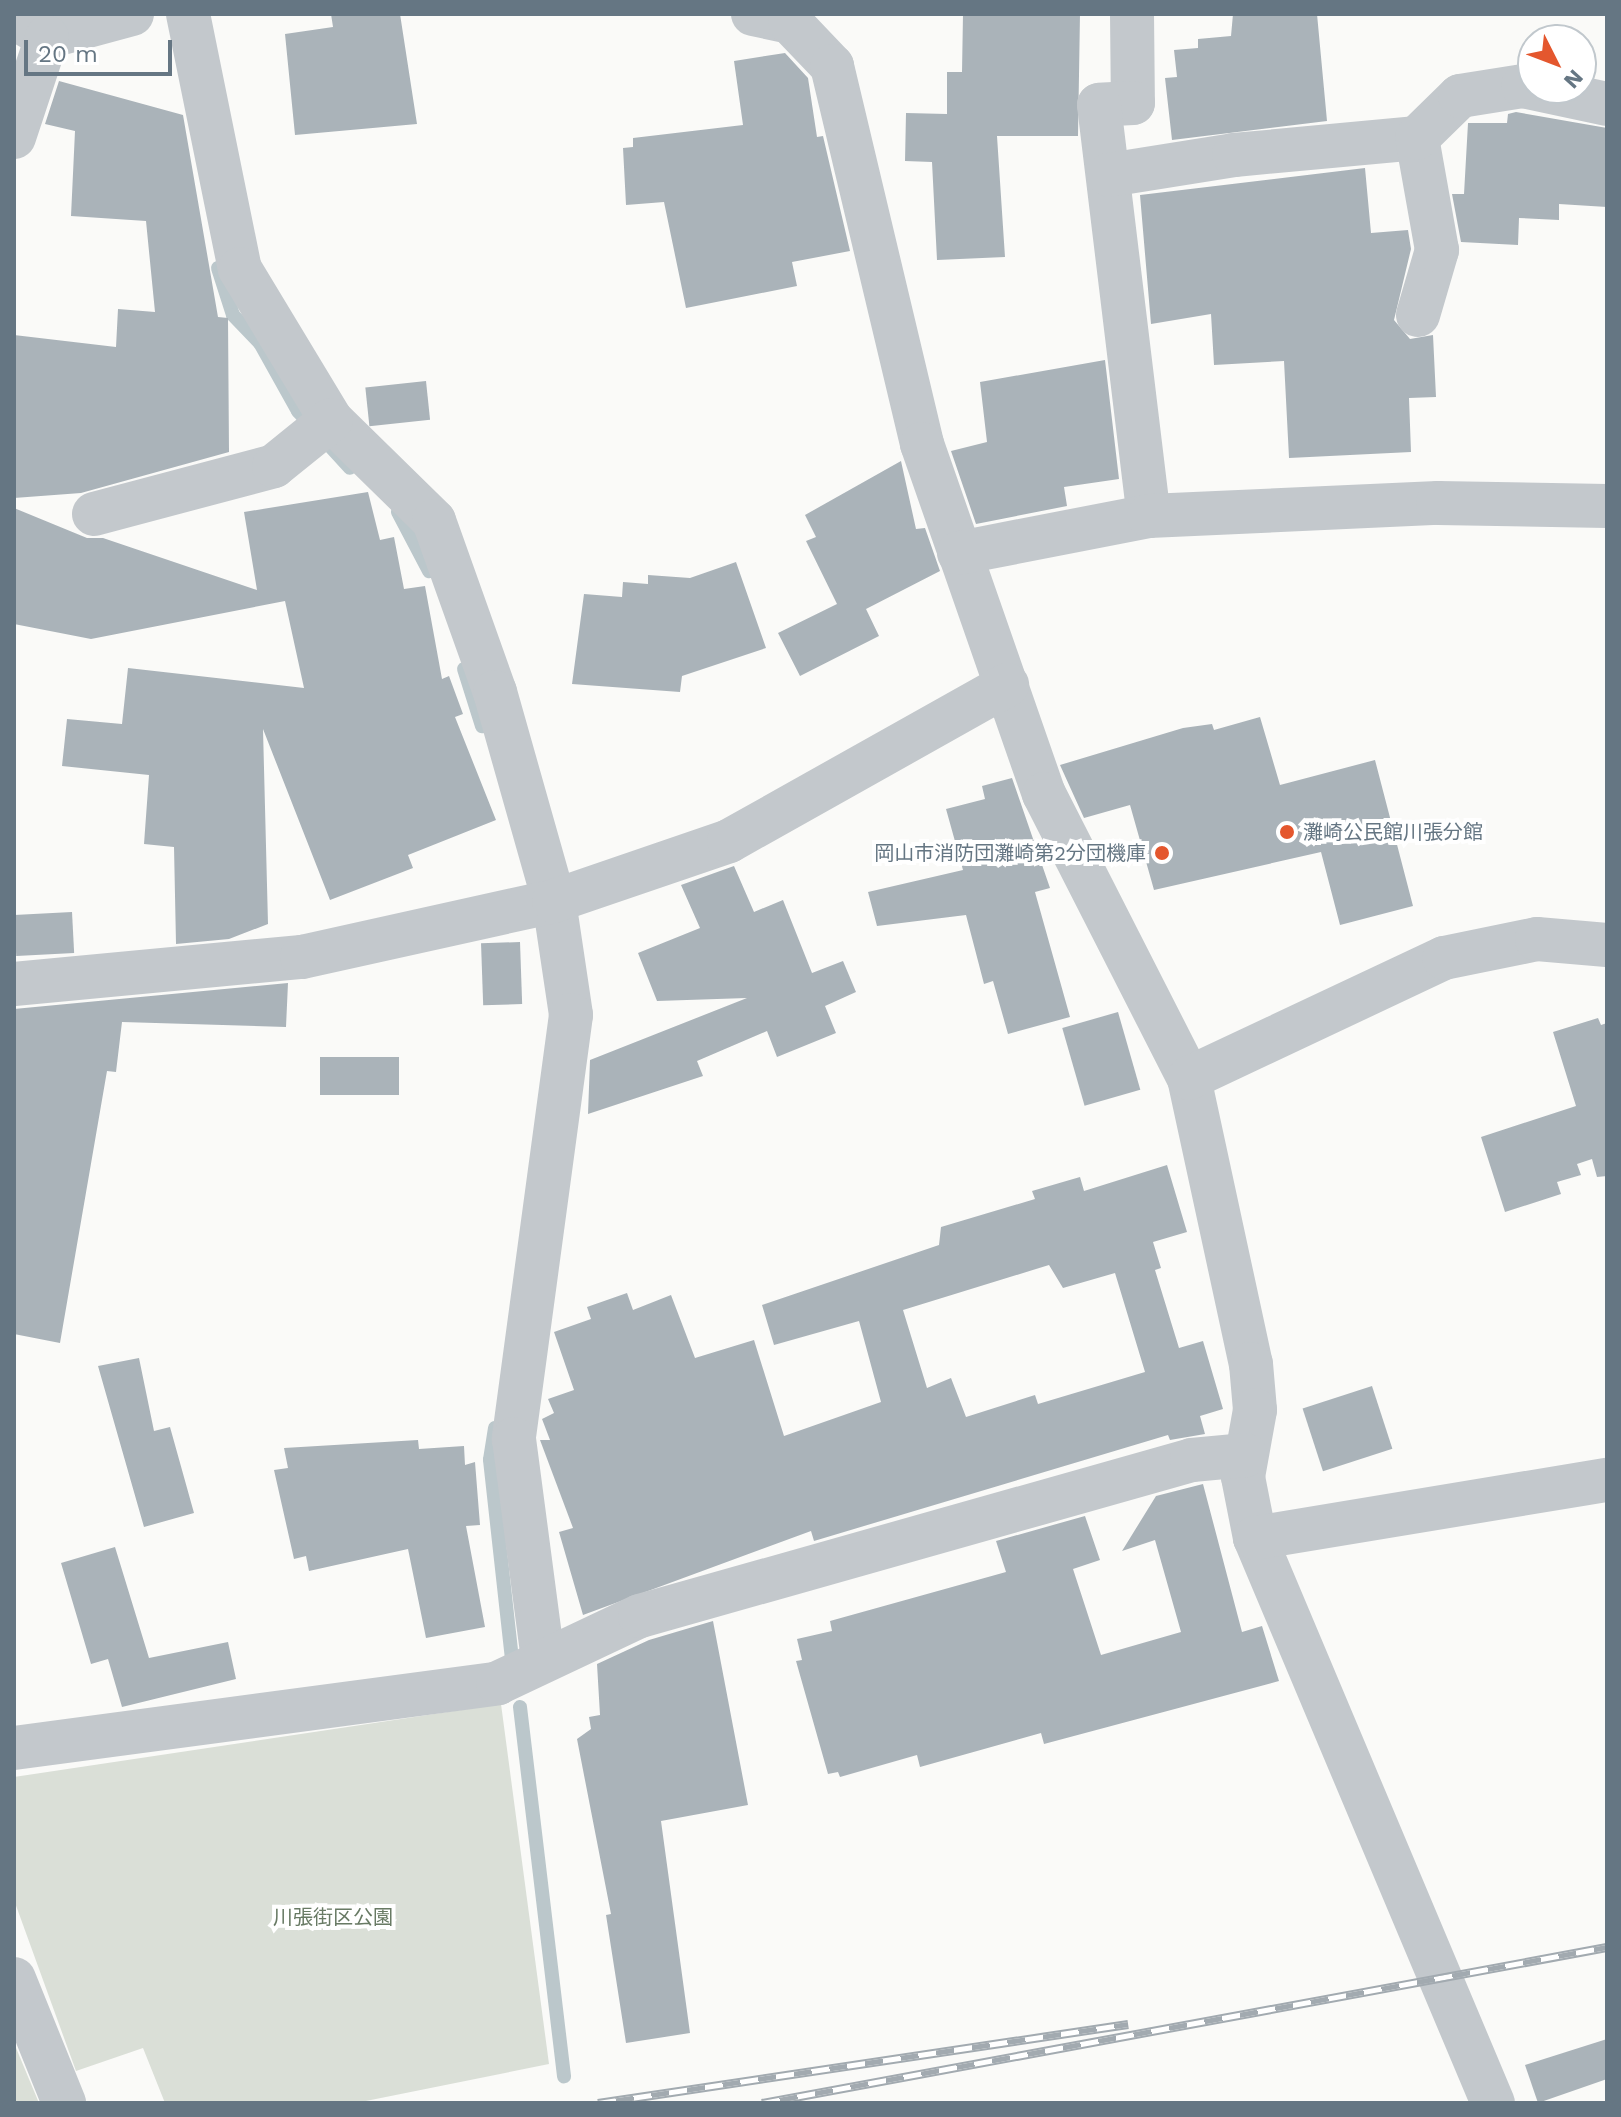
<!DOCTYPE html>
<meta charset="utf-8">
<style>
body{margin:0}
#map{position:relative;width:1621px;height:2117px;overflow:hidden;background:#fafaf8;font-family:"Work Sans","Noto Sans JP",sans-serif}
div>[style]{position:absolute}
.green>*{inset:0;background:#dadfd7}
.stream>*{height:14px;margin:-7px;padding:0 7px;transform-origin:7px;border-radius:7px;background:#bbc7cb}
.building>*{inset:0;background:#aab3b9;transform-origin:0 0}
.street>*{height:44px;margin:-22px;padding:0 22px;transform-origin:22px;border-radius:22px;background:#c3c8cc}
.rail>*{height:9px;margin-top:-4.5px;transform-origin:0;background:repeating-linear-gradient(90deg,#fff 0 18px,#a2aab0 0 36px);box-sizing:border-box;border-block:2px solid #a2aab0}
.dots>*{width:22px;height:22px;translate:-50% -50%;box-sizing:border-box;border:4px solid #fff;border-radius:50%}
span{translate:-50% -50%;white-space:nowrap;text-align:center;line-height:1.15;-webkit-text-stroke:8px #fff;paint-order:stroke}
.poi-label{font-size:20px;color:#657683}
.left{translate:0 -50%;text-align:left}
.right{translate:-100% -50%;text-align:right}
.park-label{font-size:20px;color:#687a64}
.frame{position:absolute;inset:0;border:16px solid #657683;pointer-events:none}
.north{position:absolute;left:1517px;top:24px;width:80px;height:80px;box-sizing:border-box;background:#fff;border:2px solid #c1c8cd;border-radius:50%;rotate:132deg;font-size:22px;font-weight:700;line-height:32px;text-align:center;color:#657683}
.north::after{content:'';display:block;margin:auto;width:28px;height:36px;background:#e4572e;clip-path:polygon(50% 0,100% 100%,50% 72%,0 100%)}
.scale{position:absolute;left:24px;top:40px;width:148px;height:36px;box-sizing:border-box;border:4px solid #657683;border-top:0;padding-left:10px;font-size:24px;line-height:28px;white-space:nowrap;color:#657683;-webkit-text-stroke:6px #fff;paint-order:stroke}
</style>
<div id="map">
<div class="green">
<i style="clip-path:polygon(501px 1704px,549px 2064px,356px 2103px,165px 2103px,143px 2048px,76px 2071px,14px 1900px,14px 1777px)"></i>
<i style="clip-path:polygon(14px 2043px,39px 2103px,14px 2103px)"></i>
</div>
<div class="stream">
<i style="left:218px;top:268px;width:49px;rotate:72.3deg"></i>
<i style="left:233px;top:315px;width:39px;rotate:46deg"></i>
<i style="left:260px;top:343px;width:78px;rotate:60.8deg"></i>
<i style="left:298px;top:411px;width:77px;rotate:47.6deg"></i>
<i style="left:398px;top:512px;width:67px;rotate:62.3deg"></i>
<i style="left:464px;top:669px;width:60px;rotate:72.5deg"></i>
<i style="left:495px;top:1428px;width:32px;rotate:99deg"></i>
<i style="left:490px;top:1460px;width:200px;rotate:83.7deg"></i>
<i style="left:520px;top:1707px;width:372px;rotate:83.2deg"></i>
</div>
<div class="building">
<i style="clip-path:polygon(331px 14px,400px 14px,417px 124px,295px 135px,285px 34px,333px 27px)"></i>
<i style="clip-path:polygon(963px 14px,1080px 14px,1078px 136px,997px 136px,1005px 257px,937px 260px,932px 162px,905px 161px,906px 113px,947px 114px,947px 72px,962px 72px)"></i>
<i style="clip-path:polygon(1233px 14px,1317px 14px,1327px 121px,1172px 140px,1165px 78px,1177px 77px,1174px 50px,1198px 48px,1198px 39px,1231px 36px)"></i>
<i style="clip-path:polygon(785px 53px,808px 78px,817px 137px,823px 136px,850px 251px,792px 262px,797px 286px,686px 308px,664px 202px,626px 205px,623px 148px,633px 147px,633px 138px,743px 125px,734px 61px)"></i>
<i style="clip-path:polygon(59px 81px,183px 115px,218px 317px,228px 318px,229px 452px,81px 493px,14px 498px,14px 335px,116px 347px,118px 309px,155px 312px,146px 221px,71px 216px,75px 131px,45px 124px)"></i>
<i style="clip-path:polygon(1516px 112px,1607px 128px,1607px 207px,1559px 204px,1559px 220px,1519px 218px,1518px 245px,1461px 242px,1452px 194px,1464px 194px,1468px 123px,1507px 123px,1508px 114px)"></i>
<i style="clip-path:polygon(1365px 168px,1371px 233px,1408px 230px,1411px 249px,1394px 320px,1410px 339px,1433px 335px,1436px 397px,1409px 398px,1411px 452px,1289px 458px,1284px 361px,1214px 365px,1211px 314px,1151px 324px,1140px 195px)"></i>
<i style="clip-path:polygon(1105px 360px,1119px 479px,1064px 487px,1067px 506px,976px 524px,951px 451px,987px 442px,980px 382px)"></i>
<i style="left:426px;top:381px;width:39px;height:61px;rotate:84deg"></i>
<i style="clip-path:polygon(901px 461px,916px 529px,925px 528px,940px 571px,866px 609px,879px 636px,800px 676px,778px 633px,837px 604px,806px 541px,816px 537px,805px 515px)"></i>
<i style="clip-path:polygon(368px 492px,380px 540px,394px 537px,404px 589px,425px 586px,442px 679px,449px 676px,463px 714px,455px 717px,496px 820px,408px 855px,413px 868px,330px 900px,263px 729px,268px 924px,229px 939px,176px 944px,174px 847px,144px 844px,149px 775px,62px 766px,67px 719px,122px 724px,128px 668px,304px 688px,285px 601px,91px 639px,14px 624px,14px 508px,87px 538px,103px 538px,257px 590px,244px 512px)"></i>
<i style="clip-path:polygon(736px 562px,766px 648px,682px 676px,680px 692px,572px 684px,584px 594px,622px 597px,623px 582px,648px 584px,648px 575px,690px 578px)"></i>
<i style="clip-path:polygon(1260px 717px,1280px 785px,1375px 760px,1413px 906px,1340px 925px,1321px 852px,1154px 890px,1130px 805px,1084px 818px,1060px 765px,1183px 728px,1212px 724px,1214px 730px)"></i>
<i style="clip-path:polygon(1012px 778px,1050px 888px,1035px 892px,1070px 1017px,1008px 1034px,993px 981px,984px 984px,966px 915px,877px 926px,868px 892px,963px 870px,946px 809px,985px 799px,982px 786px)"></i>
<i style="clip-path:polygon(734px 866px,754px 912px,783px 900px,812px 973px,843px 961px,856px 992px,825px 1006px,836px 1033px,777px 1057px,767px 1031px,697px 1061px,703px 1076px,588px 1114px,590px 1060px,747px 998px,657px 1001px,638px 953px,700px 928px,681px 885px)"></i>
<i style="left:72px;top:912px;width:41px;height:58px;rotate:87deg"></i>
<i style="left:520px;top:942px;width:62px;height:39px;rotate:88deg"></i>
<i style="clip-path:polygon(288px 983px,286px 1027px,122px 1022px,116px 1072px,107px 1071px,60px 1343px,14px 1334px,14px 1009px)"></i>
<i style="left:1118px;top:1012px;width:81px;height:58px;rotate:74deg"></i>
<i style="clip-path:polygon(1598px 1018px,1601px 1025px,1607px 1023px,1607px 1176px,1597px 1177px,1592px 1159px,1577px 1164px,1581px 1175px,1557px 1182px,1561px 1194px,1505px 1212px,1481px 1137px,1576px 1106px,1553px 1032px)"></i>
<i style="left:320px;top:1057px;width:79px;height:38px"></i>
<i style="clip-path:polygon(evenodd,1167px 1165px,1187px 1232px,1153px 1242px,1161px 1268px,1155px 1270px,1179px 1348px,1203px 1341px,1223px 1409px,1200px 1416px,1205px 1434px,1170px 1440px,1168px 1435px,814px 1541px,811px 1531px,583px 1615px,559px 1532px,573px 1528px,540px 1440px,550px 1440px,542px 1419px,554px 1413px,548px 1399px,574px 1390px,554px 1332px,591px 1319px,587px 1307px,627px 1293px,633px 1310px,671px 1295px,695px 1358px,754px 1340px,784px 1436px,881px 1402px,859px 1321px,774px 1345px,762px 1305px,939px 1245px,941px 1227px,1035px 1199px,1032px 1191px,1080px 1177px,1084px 1191px,1167px 1165px,1049px 1265px,1063px 1288px,1115px 1273px,1145px 1372px,1038px 1404px,1035px 1395px,966px 1417px,951px 1378px,927px 1388px,903px 1310px,1049px 1265px)"></i>
<i style="clip-path:polygon(139px 1358px,154px 1431px,170px 1427px,194px 1513px,144px 1527px,98px 1366px)"></i>
<i style="left:1372px;top:1386px;width:66px;height:73px;rotate:72deg"></i>
<i style="clip-path:polygon(418px 1440px,419px 1449px,464px 1446px,465px 1465px,475px 1462px,480px 1525px,466px 1526px,485px 1627px,426px 1638px,408px 1549px,309px 1571px,306px 1556px,294px 1559px,274px 1470px,288px 1468px,284px 1448px)"></i>
<i style="clip-path:polygon(1203px 1484px,1242px 1632px,1262px 1626px,1279px 1681px,1044px 1744px,1041px 1733px,920px 1767px,917px 1755px,840px 1777px,838px 1772px,828px 1774px,796px 1661px,802px 1660px,797px 1639px,832px 1631px,830px 1621px,1006px 1572px,996px 1541px,1085px 1516px,1100px 1560px,1073px 1569px,1101px 1655px,1181px 1632px,1155px 1540px,1122px 1551px,1156px 1496px)"></i>
<i style="clip-path:polygon(115px 1547px,149px 1658px,228px 1642px,236px 1679px,122px 1707px,108px 1659px,91px 1664px,61px 1563px)"></i>
<i style="clip-path:polygon(713px 1621px,748px 1805px,661px 1821px,690px 2033px,626px 2043px,606px 1915px,611px 1914px,577px 1739px,591px 1729px,589px 1717px,600px 1715px,597px 1664px,649px 1640px)"></i>
<i style="clip-path:polygon(1607px 2039px,1607px 2079px,1538px 2103px,1525px 2065px)"></i>
</div>
<div class="street">
<i style="left:188px;top:14px;width:260px;rotate:78.5deg"></i>
<i style="left:240px;top:269px;width:176px;rotate:58.9deg"></i>
<i style="left:331px;top:420px;width:144px;rotate:44.4deg"></i>
<i style="left:434px;top:521px;width:182px;rotate:70.4deg"></i>
<i style="left:495px;top:692px;width:217px;rotate:74.2deg"></i>
<i style="left:554px;top:901px;width:115px;rotate:81.5deg"></i>
<i style="left:571px;top:1015px;width:428px;rotate:97.7deg"></i>
<i style="left:514px;top:1439px;width:223px;rotate:82.5deg"></i>
<i style="left:753px;top:14px;width:38px;rotate:12deg"></i>
<i style="left:790px;top:22px;width:61px;rotate:46.3deg"></i>
<i style="left:832px;top:66px;width:389px;rotate:76.6deg"></i>
<i style="left:922px;top:444px;width:371px;rotate:70.8deg"></i>
<i style="left:1044px;top:794px;width:319px;rotate:63deg"></i>
<i style="left:1189px;top:1078px;width:293px;rotate:77.8deg"></i>
<i style="left:1251px;top:1364px;width:46px;rotate:85deg"></i>
<i style="left:1255px;top:1410px;width:68px;rotate:100.2deg"></i>
<i style="left:1243px;top:1477px;width:62px;rotate:78.9deg"></i>
<i style="left:1255px;top:1538px;width:613px;rotate:67.16deg"></i>
<i style="left:1132px;top:14px;width:89px;rotate:89.4deg"></i>
<i style="left:1133px;top:103px;width:34px;rotate:177deg"></i>
<i style="left:1099px;top:105px;width:414px;rotate:83.1deg"></i>
<i style="left:14px;top:18px;width:38px;rotate:30deg"></i>
<i style="left:47px;top:37px;width:88px;rotate:-15.1deg"></i>
<i style="left:14px;top:137px;width:105px;rotate:-71.7deg"></i>
<i style="left:1109px;top:175px;width:127px;rotate:-9.1deg"></i>
<i style="left:1234px;top:155px;width:184px;rotate:-5.3deg"></i>
<i style="left:1418px;top:315px;width:68px;rotate:-73.7deg"></i>
<i style="left:1437px;top:250px;width:114px;rotate:-100.1deg"></i>
<i style="left:1417px;top:138px;width:60px;rotate:-44.3deg"></i>
<i style="left:1460px;top:96px;width:64px;rotate:-9deg"></i>
<i style="left:1523px;top:86px;width:86px;rotate:12.1deg"></i>
<i style="left:94px;top:514px;width:186px;rotate:-14.9deg"></i>
<i style="left:274px;top:466px;width:73px;rotate:-38.9deg"></i>
<i style="left:959px;top:553px;width:194px;rotate:-11deg"></i>
<i style="left:1149px;top:516px;width:289px;rotate:-2.6deg"></i>
<i style="left:1438px;top:503px;width:169px;rotate:1deg"></i>
<i style="left:14px;top:984px;width:289px;rotate:-5.4deg"></i>
<i style="left:302px;top:957px;width:258px;rotate:-12.5deg"></i>
<i style="left:554px;top:901px;width:185px;rotate:-18.9deg"></i>
<i style="left:729px;top:841px;width:319px;rotate:-29.3deg"></i>
<i style="left:1189px;top:1078px;width:282px;rotate:-25.2deg"></i>
<i style="left:1444px;top:958px;width:95px;rotate:-11.5deg"></i>
<i style="left:1537px;top:939px;width:70px;rotate:4.9deg"></i>
<i style="left:1255px;top:1538px;width:357px;rotate:-9.4deg"></i>
<i style="left:14px;top:1748px;width:488px;rotate:-7.6deg"></i>
<i style="left:498px;top:1683px;width:157px;rotate:-25.3deg"></i>
<i style="left:640px;top:1616px;width:574px;rotate:-15.78deg"></i>
<i style="left:1192px;top:1460px;width:54px;rotate:-5.3deg"></i>
<i style="left:14px;top:1979px;width:134px;rotate:68deg"></i>
</div>
<div class="rail">
<i style="left:598px;top:2103px;width:536px;rotate:-8.48deg"></i>
<i style="left:762px;top:2103px;width:859px;rotate:-10.46deg"></i>
</div>
<div class="dots">
<i style="left:1287px;top:832px;background:#e4572e"></i>
<i style="left:1162px;top:853px;background:#e4572e"></i>
</div>
<div class="poi-label">
<span class="left" style="left:1303px;top:832px">灘崎公民館川張分館</span>
<span class="right" style="left:1146px;top:853px">岡山市消防団灘崎第2分団機庫</span>
</div>
<div class="park-label">
<span style="left:333px;top:1917px">川張街区公園</span>
</div>
<div class="frame"></div>
<div class="north">N</div>
<div class="scale">20 m</div>
</div>
